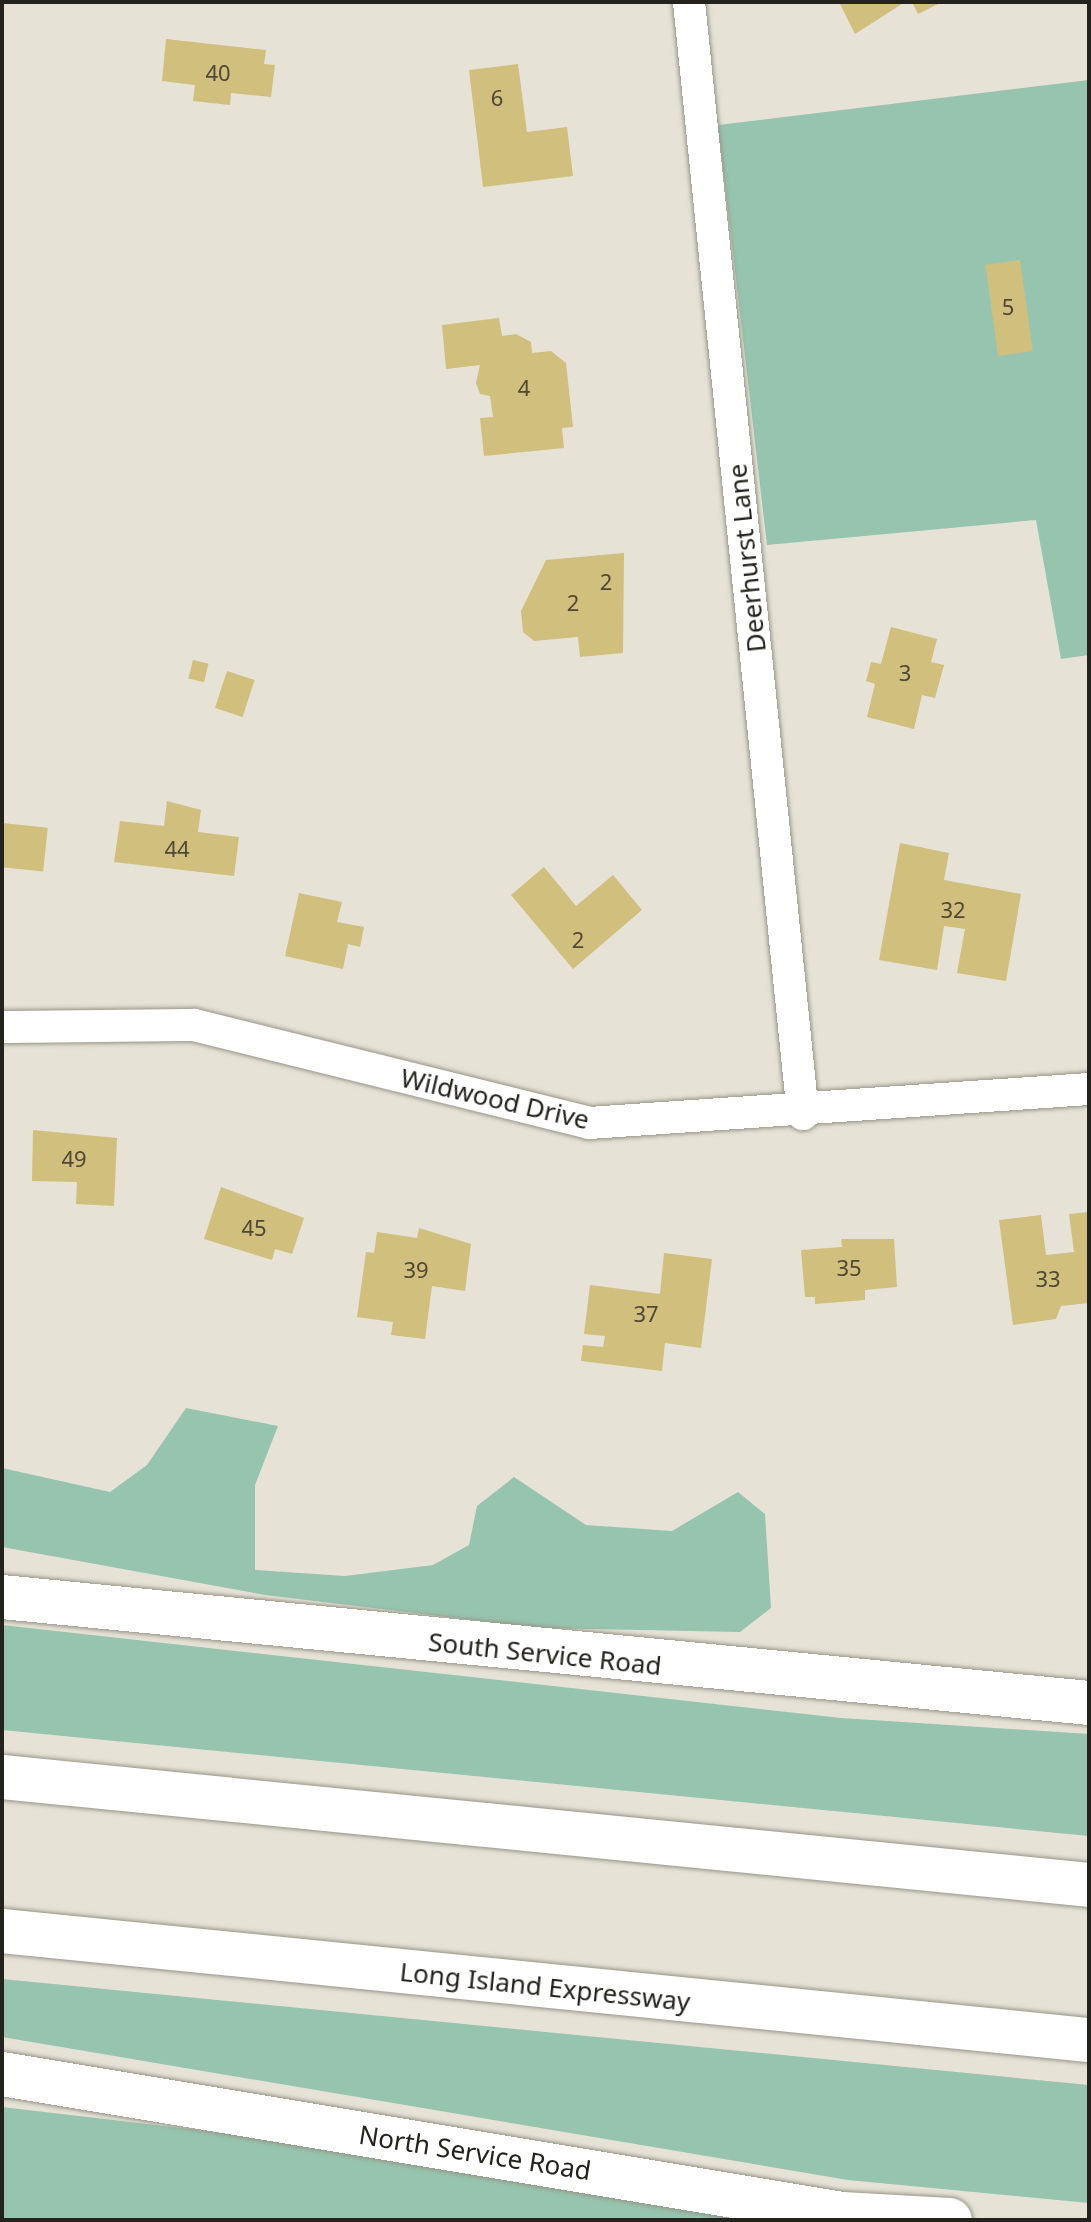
<!DOCTYPE html>
<style>
body{margin:0}
#map{position:relative;width:1091px;height:2222px;overflow:hidden;background:#e6e2d6;font-family:"Noto Sans",sans-serif}
div>[style]{position:absolute}
.green>*{inset:0;background:#97c4af}
.building>*{inset:0;background:#d1bf7d;transform-origin:0 0}
.roads{filter:drop-shadow(0 0 2px #979489) drop-shadow(0 0 2px #979489)}
.street>*{height:32px;margin:-16px;padding:0 16px;transform-origin:16px;border-radius:16px;background:#fff}
.secondary>*{height:44px;margin:-22px;padding:0 22px;transform-origin:22px;border-radius:22px;background:#fff}
.highway>*{height:44px;margin:-22px;padding:0 22px;transform-origin:22px;border-radius:22px;background:#fff}
span{translate:-50% -50%;white-space:nowrap;text-align:center;line-height:1.15;-webkit-text-stroke:6px #fff;paint-order:stroke}
.number-label{font-size:22px;color:#4e4935}
.number-label span{-webkit-text-stroke-width:0}
.street-label{font-size:26px;color:#23221d}
.frame{position:absolute;inset:0;border:4px solid #23221d;pointer-events:none}
</style>
<div id="map">
<div class="green">
<i style="clip-path:polygon(1089px 80px,1089px 655px,1061px 659px,1036px 520px,767px 545px,718px 125px)"></i>
<i style="clip-path:polygon(186px 1408px,278px 1426px,255px 1485px,255px 1570px,345px 1576px,433px 1565px,469px 1545px,477px 1506px,514px 1477px,586px 1525px,672px 1531px,738px 1492px,765px 1514px,771px 1608px,740px 1632px,540px 1628px,265px 1595px,2px 1547px,2px 1468px,110px 1492px,147px 1465px)"></i>
<i style="clip-path:polygon(2px 1625px,841px 1718px,1089px 1734px,1089px 1836px,2px 1730px)"></i>
<i style="clip-path:polygon(2px 1979px,1089px 2085px,1089px 2203px,848px 2180px,2px 2037px)"></i>
<i style="clip-path:polygon(2px 2107px,506px 2166px,797px 2220px,2px 2220px)"></i>
</div>
<div class="building">
<i style="clip-path:polygon(839px 2px,905px 2px,855px 34px)"></i>
<i style="clip-path:polygon(912px 2px,942px 2px,918px 14px)"></i>
<i style="clip-path:polygon(166px 39px,266px 50px,264px 64px,275px 65px,271px 97px,231px 93px,230px 105px,193px 101px,195px 85px,162px 81px)"></i>
<i style="clip-path:polygon(518px 64px,527px 132px,567px 127px,573px 176px,483px 187px,469px 70px)"></i>
<i style="left:1020px;top:260px;width:92px;height:35px;rotate:82deg"></i>
<i style="clip-path:polygon(499px 318px,502px 336px,516px 334px,531px 342px,532px 353px,551px 351px,566px 363px,573px 427px,562px 428px,564px 448px,484px 456px,480px 418px,493px 417px,490px 396px,480px 394px,476px 383px,480px 365px,446px 369px,442px 325px)"></i>
<i style="clip-path:polygon(624px 553px,623px 653px,580px 657px,578px 637px,534px 641px,523px 632px,521px 611px,546px 560px)"></i>
<i style="clip-path:polygon(891px 627px,937px 639px,931px 662px,944px 665px,935px 698px,922px 695px,914px 729px,867px 717px,875px 684px,866px 681px,871px 662px,881px 664px)"></i>
<i style="left:193px;top:660px;width:16px;height:19px;rotate:14deg"></i>
<i style="left:227px;top:671px;width:29px;height:39px;rotate:18deg"></i>
<i style="clip-path:polygon(167px 801px,201px 810px,198px 832px,239px 837px,234px 876px,114px 862px,120px 821px,164px 826px)"></i>
<i style="left:2px;top:823px;width:46px;height:44px;rotate:6deg"></i>
<i style="clip-path:polygon(900px 843px,949px 853px,944px 880px,1021px 894px,1006px 981px,957px 973px,965px 929px,944px 926px,937px 970px,879px 960px)"></i>
<i style="clip-path:polygon(544px 867px,576px 906px,613px 875px,642px 910px,573px 969px,511px 895px)"></i>
<i style="clip-path:polygon(299px 893px,342px 902px,337px 922px,364px 927px,360px 947px,348px 944px,343px 969px,285px 956px)"></i>
<i style="clip-path:polygon(33px 1130px,117px 1138px,114px 1206px,76px 1204px,77px 1182px,32px 1181px)"></i>
<i style="clip-path:polygon(221px 1187px,304px 1218px,292px 1254px,275px 1249px,272px 1260px,204px 1239px)"></i>
<i style="clip-path:polygon(1089px 1212px,1089px 1303px,1061px 1306px,1056px 1319px,1013px 1325px,999px 1220px,1041px 1215px,1046px 1255px,1074px 1252px,1069px 1214px)"></i>
<i style="clip-path:polygon(419px 1228px,471px 1244px,465px 1291px,432px 1286px,425px 1339px,391px 1335px,393px 1322px,357px 1317px,366px 1252px,374px 1253px,377px 1232px,417px 1238px)"></i>
<i style="clip-path:polygon(841px 1239px,894px 1239px,897px 1287px,865px 1290px,865px 1300px,815px 1304px,815px 1297px,805px 1297px,801px 1250px,842px 1247px)"></i>
<i style="clip-path:polygon(664px 1253px,712px 1259px,701px 1348px,665px 1343px,662px 1371px,581px 1361px,583px 1345px,603px 1347px,605px 1336px,584px 1334px,590px 1285px,660px 1294px)"></i>
</div>
<div class="roads">
<div class="street">
<i style="left:689px;top:2px;width:1118px;rotate:84.15deg"></i>
<i style="left:2px;top:1027px;width:192px;rotate:-0.6deg"></i>
<i style="left:194px;top:1025px;width:407px;rotate:13.9deg"></i>
<i style="left:589px;top:1123px;width:501px;rotate:-3.89deg"></i>
</div>
<div class="secondary">
<i style="left:2px;top:1597px;width:1092px;rotate:5.57deg"></i>
<i style="left:2px;top:2074px;width:852px;rotate:9.46deg"></i>
<i style="left:842px;top:2214px;width:108px;rotate:3.2deg"></i>
</div>
<div class="highway">
<i style="left:2px;top:1777px;width:1092px;rotate:5.67deg"></i>
<i style="left:2px;top:1931px;width:1092px;rotate:5.73deg"></i>
</div>
</div>
<div class="number-label">
<span style="left:218px;top:73px">40</span>
<span style="left:497px;top:98px">6</span>
<span style="left:1008px;top:307px">5</span>
<span style="left:524px;top:388px">4</span>
<span style="left:606px;top:582px">2</span>
<span style="left:573px;top:603px">2</span>
<span style="left:905px;top:673px">3</span>
<span style="left:177px;top:849px">44</span>
<span style="left:953px;top:910px">32</span>
<span style="left:578px;top:940px">2</span>
<span style="left:74px;top:1159px">49</span>
<span style="left:254px;top:1228px">45</span>
<span style="left:849px;top:1268px">35</span>
<span style="left:416px;top:1270px">39</span>
<span style="left:1048px;top:1279px">33</span>
<span style="left:646px;top:1314px">37</span>
</div>
<div class="street-label">
<span style="left:747px;top:558px;rotate:-96deg">Deerhurst Lane</span>
<span style="left:495px;top:1099px;rotate:13deg">Wildwood Drive</span>
<span style="left:545px;top:1654px;rotate:6deg">South Service Road</span>
<span style="left:545px;top:1987px;rotate:6deg">Long Island Expressway</span>
<span style="left:475px;top:2153px;rotate:9deg">North Service Road</span>
</div>
<div class="frame"></div>
</div>
